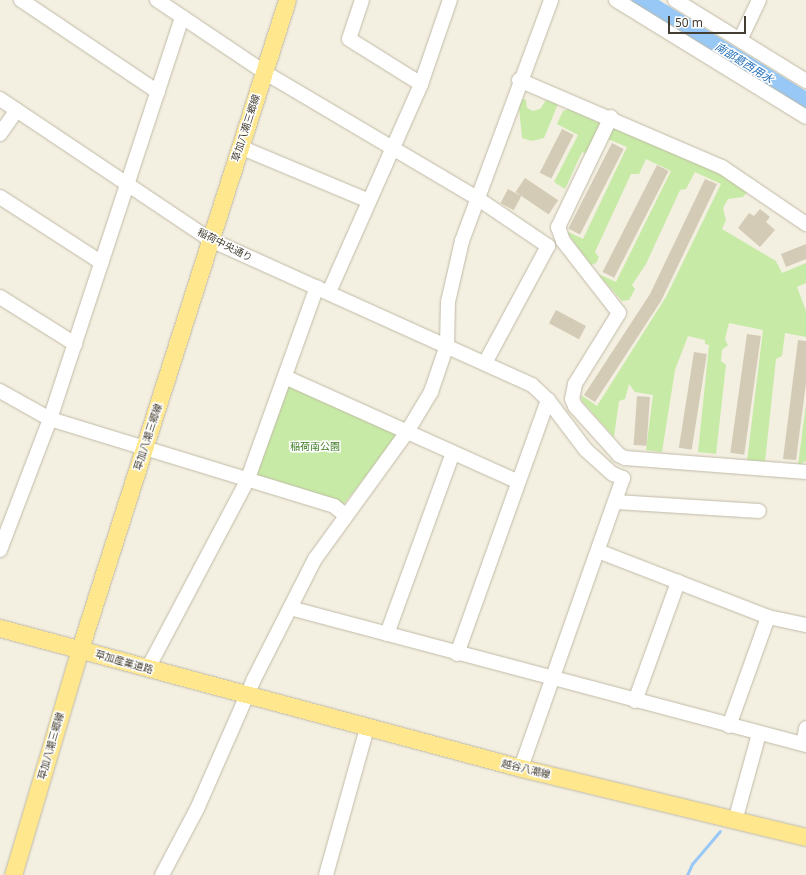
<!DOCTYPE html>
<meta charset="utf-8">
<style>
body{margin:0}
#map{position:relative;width:806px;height:875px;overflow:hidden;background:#f3efe1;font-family:"Noto Sans","Noto Sans JP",sans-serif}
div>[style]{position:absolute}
.green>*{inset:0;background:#c7eba6}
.stream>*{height:3px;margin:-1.5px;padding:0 1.5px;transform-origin:1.5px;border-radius:1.5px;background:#97c8f6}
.river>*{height:19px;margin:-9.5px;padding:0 9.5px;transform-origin:9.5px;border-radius:9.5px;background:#97c8f6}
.building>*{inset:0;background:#d4cbb6;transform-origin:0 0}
.roads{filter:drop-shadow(0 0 1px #c1baa6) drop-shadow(0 0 1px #c1baa6)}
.minor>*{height:14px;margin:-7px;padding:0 7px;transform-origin:7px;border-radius:7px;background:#fff}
.major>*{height:17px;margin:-8.5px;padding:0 8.5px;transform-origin:8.5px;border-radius:8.5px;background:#ffe78e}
span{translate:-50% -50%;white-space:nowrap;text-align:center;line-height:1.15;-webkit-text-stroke:3px #fff;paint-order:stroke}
.street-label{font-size:10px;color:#443e32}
.park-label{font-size:10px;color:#3c7a21}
.water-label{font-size:11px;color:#236eb8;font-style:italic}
.scale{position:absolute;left:668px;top:16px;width:78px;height:18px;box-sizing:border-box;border:2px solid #443e32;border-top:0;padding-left:5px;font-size:12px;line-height:14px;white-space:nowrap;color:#443e32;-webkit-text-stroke:3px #fff;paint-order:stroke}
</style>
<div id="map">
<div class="green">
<i style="clip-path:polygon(518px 97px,526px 100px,527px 108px,533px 111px,540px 109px,546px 100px,558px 104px,544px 138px,532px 141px,522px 138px)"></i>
<i style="clip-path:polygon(569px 109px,601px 124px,587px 154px,582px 152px,565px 189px,554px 182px,578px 135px,557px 124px,563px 111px)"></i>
<i style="clip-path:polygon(618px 127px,720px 174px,747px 192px,743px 197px,728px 199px,723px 208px,726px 220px,722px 229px,776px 261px,782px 273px,806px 263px,806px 283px,797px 287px,806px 311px,806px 337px,785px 333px,782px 356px,776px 359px,765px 462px,747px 461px,763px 330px,729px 323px,725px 339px,728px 345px,722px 350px,721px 361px,726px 365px,716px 454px,698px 452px,709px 345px,705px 344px,705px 340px,688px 336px,675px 370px,662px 452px,646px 450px,653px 395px,635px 392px,629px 384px,625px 399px,619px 401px,614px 437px,582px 401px,581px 395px,597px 406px,666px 297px,721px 184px,695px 172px,686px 189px,680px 190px,646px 264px,632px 285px,635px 289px,629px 300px,622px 301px,598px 274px,616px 282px,671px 171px,646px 159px,639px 174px,631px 174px,595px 252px,599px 257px,596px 263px,591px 265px,566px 231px,583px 239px,627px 147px,608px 139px,613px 129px)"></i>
<i style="clip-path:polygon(291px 386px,396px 432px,397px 436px,344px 504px,259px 478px,256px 471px,285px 388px)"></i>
<i style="clip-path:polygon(806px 404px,806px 461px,798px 465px)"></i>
</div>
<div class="stream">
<i style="left:687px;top:875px;width:12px;rotate:-66deg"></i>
<i style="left:692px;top:864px;width:43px;rotate:-49.7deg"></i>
</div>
<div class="river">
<i style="left:641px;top:0;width:194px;rotate:31.7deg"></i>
</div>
<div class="building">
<i style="left:562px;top:129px;width:13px;height:49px;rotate:27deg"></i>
<i style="left:612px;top:143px;width:13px;height:96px;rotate:27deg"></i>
<i style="left:657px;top:165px;width:13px;height:120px;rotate:27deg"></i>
<i style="left:525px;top:178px;width:40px;height:17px;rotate:34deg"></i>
<i style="clip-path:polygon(705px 179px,717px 184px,661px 301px,595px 402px,584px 395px,650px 294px)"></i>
<i style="left:508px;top:189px;width:15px;height:16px;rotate:28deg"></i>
<i style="clip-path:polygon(760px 209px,770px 217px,766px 222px,775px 230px,760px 247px,738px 228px,749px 213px,754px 216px)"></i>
<i style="clip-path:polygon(806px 244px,806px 259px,786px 267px,781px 254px)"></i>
<i style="left:556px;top:310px;width:34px;height:15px;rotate:28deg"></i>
<i style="left:747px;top:334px;width:14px;height:120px;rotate:8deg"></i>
<i style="clip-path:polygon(798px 340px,806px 341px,806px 383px,796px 460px,783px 459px)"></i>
<i style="left:694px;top:352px;width:13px;height:97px;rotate:9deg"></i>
<i style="left:637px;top:396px;width:13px;height:49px;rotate:4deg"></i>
</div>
<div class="roads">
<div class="minor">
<i style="left:21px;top:0;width:165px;rotate:33.9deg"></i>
<i style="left:157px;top:0;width:129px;rotate:33.9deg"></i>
<i style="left:264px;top:72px;width:247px;rotate:30.6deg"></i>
<i style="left:477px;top:198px;width:86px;rotate:34.1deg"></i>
<i style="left:548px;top:246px;width:133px;rotate:118.3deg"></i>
<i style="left:362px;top:0;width:41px;rotate:108.4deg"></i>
<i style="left:349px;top:39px;width:85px;rotate:32deg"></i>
<i style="left:616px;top:0;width:223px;rotate:31.6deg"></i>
<i style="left:675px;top:0;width:154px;rotate:31.7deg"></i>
<i style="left:740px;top:40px;width:44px;rotate:-64.6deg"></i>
<i style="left:519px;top:80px;width:221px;rotate:23.2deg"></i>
<i style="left:722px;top:167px;width:102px;rotate:34.2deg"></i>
<i style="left:0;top:99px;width:254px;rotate:33.8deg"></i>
<i style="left:211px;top:240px;width:352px;rotate:24.3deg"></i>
<i style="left:532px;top:385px;width:22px;rotate:43deg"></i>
<i style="left:548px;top:400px;width:63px;rotate:52.8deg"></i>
<i style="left:586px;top:450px;width:36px;rotate:42deg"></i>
<i style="left:613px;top:474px;width:11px;rotate:22deg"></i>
<i style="left:623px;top:478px;width:307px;rotate:109.4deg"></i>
<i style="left:611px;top:117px;width:122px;rotate:115.7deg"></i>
<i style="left:558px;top:227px;width:15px;rotate:70deg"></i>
<i style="left:563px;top:241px;width:91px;rotate:52.1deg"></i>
<i style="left:619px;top:313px;width:84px;rotate:121.8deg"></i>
<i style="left:575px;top:384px;width:15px;rotate:101deg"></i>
<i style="left:572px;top:399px;width:8px;rotate:67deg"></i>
<i style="left:575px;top:406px;width:66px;rotate:48.1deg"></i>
<i style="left:619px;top:455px;width:7px;rotate:27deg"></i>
<i style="left:625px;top:458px;width:182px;rotate:4.4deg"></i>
<i style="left:0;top:134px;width:29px;rotate:-55deg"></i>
<i style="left:240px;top:147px;width:140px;rotate:22.7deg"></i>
<i style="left:0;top:197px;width:121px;rotate:32.9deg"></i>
<i style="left:329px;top:292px;width:227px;rotate:-66.1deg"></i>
<i style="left:421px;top:84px;width:89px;rotate:-71deg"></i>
<i style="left:0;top:297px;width:89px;rotate:32.1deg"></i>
<i style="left:285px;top:377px;width:256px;rotate:24.2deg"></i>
<i style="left:0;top:391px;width:57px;rotate:29.2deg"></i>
<i style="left:50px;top:419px;width:297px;rotate:17deg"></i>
<i style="left:334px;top:506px;width:14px;rotate:39deg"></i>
<i style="left:616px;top:502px;width:143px;rotate:3.6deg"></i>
<i style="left:0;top:550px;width:140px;rotate:-69.1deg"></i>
<i style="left:50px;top:419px;width:423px;rotate:-71.8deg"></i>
<i style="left:598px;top:551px;width:182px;rotate:21.2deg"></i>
<i style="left:768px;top:617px;width:39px;rotate:12deg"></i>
<i style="left:290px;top:608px;width:534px;rotate:14.87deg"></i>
<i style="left:387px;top:634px;width:193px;rotate:-70deg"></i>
<i style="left:457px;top:654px;width:270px;rotate:-70.3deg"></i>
<i style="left:148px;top:668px;width:212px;rotate:-62.1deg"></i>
<i style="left:247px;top:481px;width:206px;rotate:-70.2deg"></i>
<i style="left:635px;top:701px;width:127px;rotate:-70.1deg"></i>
<i style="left:729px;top:726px;width:116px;rotate:-70.3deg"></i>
<i style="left:803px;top:744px;width:16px;rotate:-79deg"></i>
<i style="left:735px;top:821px;width:90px;rotate:-74.6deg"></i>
<i style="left:162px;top:875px;width:75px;rotate:-62.1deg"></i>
<i style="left:197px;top:809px;width:142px;rotate:-66.3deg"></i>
<i style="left:254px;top:679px;width:135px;rotate:-63.1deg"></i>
<i style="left:315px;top:559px;width:157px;rotate:-54.1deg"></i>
<i style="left:407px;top:432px;width:47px;rotate:-59deg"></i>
<i style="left:431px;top:392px;width:50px;rotate:-71.2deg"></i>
<i style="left:447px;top:345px;width:43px;rotate:-88.7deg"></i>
<i style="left:448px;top:302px;width:63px;rotate:-77.1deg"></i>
<i style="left:462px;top:241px;width:257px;rotate:-69.7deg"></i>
<i style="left:326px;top:875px;width:153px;rotate:-74.4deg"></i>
</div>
<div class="major">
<i style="left:0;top:628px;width:539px;rotate:15.04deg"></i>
<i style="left:521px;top:768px;width:293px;rotate:13.6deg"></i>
<i style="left:13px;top:875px;width:236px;rotate:-73.5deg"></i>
<i style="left:80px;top:649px;width:681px;rotate:-72.31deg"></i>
</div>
</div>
<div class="street-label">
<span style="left:246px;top:128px;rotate:-72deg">草加八潮三郷線</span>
<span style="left:225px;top:245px;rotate:27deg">稲荷中央通り</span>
<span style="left:148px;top:437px;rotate:-72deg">草加八潮三郷線</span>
<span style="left:124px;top:662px;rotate:16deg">草加産業道路</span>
<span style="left:51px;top:746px;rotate:-74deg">草加八潮三郷線</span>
<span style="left:526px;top:769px;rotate:14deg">越谷八潮線</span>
</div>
<div class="park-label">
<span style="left:315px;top:447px">稲荷南公園</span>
</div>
<div class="water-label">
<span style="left:744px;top:63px;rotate:32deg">南部葛西用水</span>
</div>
<div class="scale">50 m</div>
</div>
